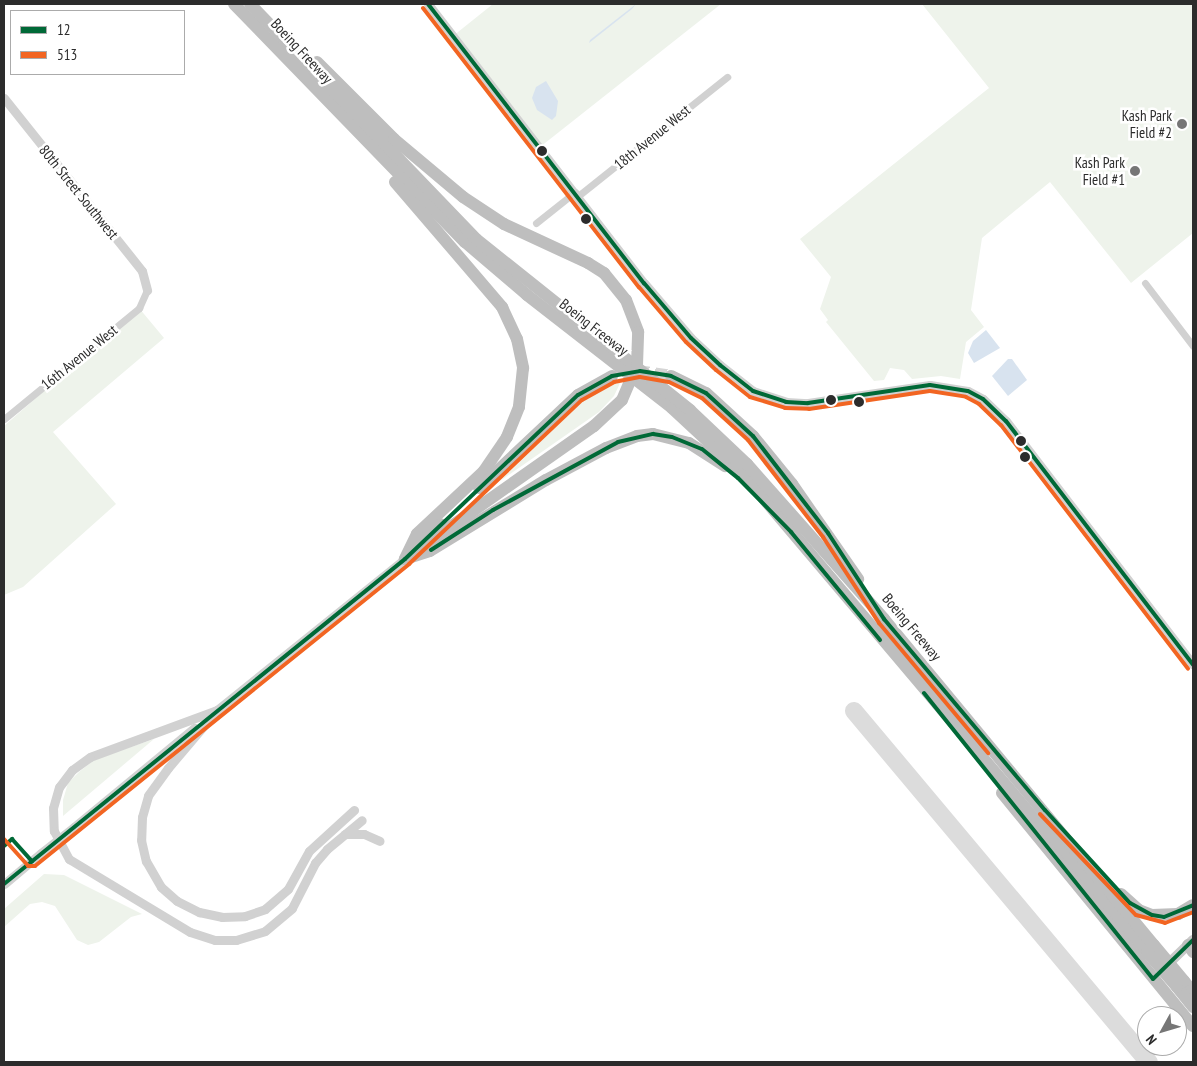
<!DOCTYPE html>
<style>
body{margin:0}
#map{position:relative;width:1197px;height:1066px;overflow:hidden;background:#fff;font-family:"PT Sans Narrow",sans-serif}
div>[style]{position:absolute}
.green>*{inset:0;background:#eef3eb}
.water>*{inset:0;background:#d8e3ef}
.taxiway>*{height:18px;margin:-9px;padding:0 9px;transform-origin:9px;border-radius:9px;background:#dcdcdc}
.motorway-tunnel>*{height:12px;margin-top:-6px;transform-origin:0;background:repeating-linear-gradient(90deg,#d5d5d5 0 12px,transparent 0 18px)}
.minor>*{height:7px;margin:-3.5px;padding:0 3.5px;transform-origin:3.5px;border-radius:3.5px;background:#d1d1d1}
.tertiary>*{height:9px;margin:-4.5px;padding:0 4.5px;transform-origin:4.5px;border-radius:4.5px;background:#d1d1d1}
.secondary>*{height:10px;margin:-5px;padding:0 5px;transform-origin:5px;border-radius:5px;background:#cacaca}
.motorway>*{height:12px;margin:-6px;padding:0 6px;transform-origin:6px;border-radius:6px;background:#bebebe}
.tertiary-bridge>*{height:9px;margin:-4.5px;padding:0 4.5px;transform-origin:4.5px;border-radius:4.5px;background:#d1d1d1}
.motorway-bridge>*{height:12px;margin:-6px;padding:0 6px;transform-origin:6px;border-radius:6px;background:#bebebe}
.bus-1>*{height:4px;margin:-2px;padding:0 2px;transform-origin:2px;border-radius:2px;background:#006937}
.bus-2>*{height:4px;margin:-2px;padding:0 2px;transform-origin:2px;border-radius:2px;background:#f26522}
.dots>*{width:14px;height:14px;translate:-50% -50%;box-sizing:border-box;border:2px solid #fff;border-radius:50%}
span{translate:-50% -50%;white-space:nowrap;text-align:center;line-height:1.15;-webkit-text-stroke:5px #fff;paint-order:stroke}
.street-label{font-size:15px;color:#2c2c2c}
.poi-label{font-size:15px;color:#2c2c2c}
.right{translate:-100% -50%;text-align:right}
.frame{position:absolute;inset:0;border:5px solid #2c2c2c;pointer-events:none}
.legend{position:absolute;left:10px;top:10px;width:175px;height:65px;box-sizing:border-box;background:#fff;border:1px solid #ababab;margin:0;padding:6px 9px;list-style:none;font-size:15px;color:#2c2c2c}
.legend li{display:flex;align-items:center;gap:10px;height:25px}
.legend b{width:25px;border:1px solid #ababab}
.north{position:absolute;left:1137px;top:1006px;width:50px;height:50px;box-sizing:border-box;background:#fff;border:1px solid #ababab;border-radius:50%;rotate:231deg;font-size:14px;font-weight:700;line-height:20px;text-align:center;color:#2c2c2c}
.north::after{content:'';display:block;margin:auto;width:18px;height:22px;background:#767676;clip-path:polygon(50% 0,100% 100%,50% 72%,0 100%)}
</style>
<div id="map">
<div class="green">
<i style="clip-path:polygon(493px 4px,721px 4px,540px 147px,453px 36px)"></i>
<i style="clip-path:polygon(922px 4px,1193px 4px,1193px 233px,1131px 283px,1050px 182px,982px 238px,971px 310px,984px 327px,966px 342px,960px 379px,941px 376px,912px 379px,904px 370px,890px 368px,884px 380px,874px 381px,826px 322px,828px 320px,820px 309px,831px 277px,800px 239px,989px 88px)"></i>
<i style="clip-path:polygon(139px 308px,164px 338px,53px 432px,116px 504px,23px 587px,4px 595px,4px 426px)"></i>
<i style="clip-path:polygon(621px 381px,614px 396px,599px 412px,500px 481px,585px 399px)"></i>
<i style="clip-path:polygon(154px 739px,63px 816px,63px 800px,68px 783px,79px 772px,94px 760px)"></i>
<i style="clip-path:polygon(44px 874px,64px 875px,142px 914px,131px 917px,99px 942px,88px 945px,77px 940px,55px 906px,42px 902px,30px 904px,4px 927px,4px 909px)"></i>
</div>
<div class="water">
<i style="clip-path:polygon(636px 4px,632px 9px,589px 43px,590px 40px)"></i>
<i style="clip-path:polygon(546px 81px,558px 101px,556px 116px,552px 120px,537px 110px,532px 98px,536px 87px)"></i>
<i style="clip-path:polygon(986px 330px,1000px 348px,974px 363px,968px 353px,973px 341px)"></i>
<i style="clip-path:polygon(1008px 359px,1012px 359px,1027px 380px,1008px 396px,992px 376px)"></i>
</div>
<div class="taxiway">
<i style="left:854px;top:711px;width:459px;rotate:50deg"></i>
</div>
<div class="motorway-tunnel">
<i style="left:637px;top:371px;width:34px;rotate:8deg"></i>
</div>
<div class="minor">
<i style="left:578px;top:196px;width:191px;rotate:-38.6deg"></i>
<i style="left:536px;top:223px;width:50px;rotate:-38.5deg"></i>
<i style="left:1145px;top:283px;width:79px;rotate:52.7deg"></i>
<i style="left:4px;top:419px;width:175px;rotate:-39.4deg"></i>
<i style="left:139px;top:308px;width:20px;rotate:-66deg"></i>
</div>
<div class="tertiary">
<i style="left:428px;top:4px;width:353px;rotate:52.3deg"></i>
<i style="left:644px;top:283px;width:72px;rotate:49.5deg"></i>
<i style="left:691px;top:338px;width:40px;rotate:43deg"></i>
<i style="left:720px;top:365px;width:42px;rotate:38.2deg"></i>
<i style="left:753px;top:391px;width:35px;rotate:18deg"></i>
<i style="left:786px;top:402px;width:22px;rotate:3deg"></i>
<i style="left:808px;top:403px;width:123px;rotate:-8.4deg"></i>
<i style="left:930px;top:385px;width:38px;rotate:9deg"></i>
<i style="left:968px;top:391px;width:17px;rotate:28deg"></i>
<i style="left:983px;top:399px;width:32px;rotate:44deg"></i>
<i style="left:1006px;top:421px;width:307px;rotate:52.5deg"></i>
<i style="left:4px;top:98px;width:221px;rotate:51.4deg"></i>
<i style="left:142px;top:271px;width:20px;rotate:75deg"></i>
<i style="left:217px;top:710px;width:135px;rotate:159.7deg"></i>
<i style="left:90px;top:757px;width:22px;rotate:144deg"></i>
<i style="left:72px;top:770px;width:21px;rotate:127deg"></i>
<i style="left:59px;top:787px;width:22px;rotate:106deg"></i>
<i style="left:53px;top:808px;width:23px;rotate:88deg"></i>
<i style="left:54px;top:831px;width:32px;rotate:62deg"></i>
<i style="left:69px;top:859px;width:141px;rotate:31.1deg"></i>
<i style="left:190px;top:932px;width:26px;rotate:18deg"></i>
<i style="left:215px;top:940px;width:21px"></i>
<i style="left:236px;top:940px;width:30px;rotate:-17deg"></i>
<i style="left:265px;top:931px;width:35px;rotate:-40deg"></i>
<i style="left:292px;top:908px;width:51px;rotate:-62.9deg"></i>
<i style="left:315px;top:863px;width:18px;rotate:-49deg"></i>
<i style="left:327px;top:849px;width:45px;rotate:-39.6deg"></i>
<i style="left:217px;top:710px;width:76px;rotate:130.2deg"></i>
<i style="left:168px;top:768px;width:34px;rotate:126deg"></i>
<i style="left:148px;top:796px;width:22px;rotate:106deg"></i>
<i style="left:142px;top:817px;width:23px;rotate:92deg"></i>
<i style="left:141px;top:840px;width:22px;rotate:77deg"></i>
<i style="left:146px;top:861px;width:30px;rotate:60deg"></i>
<i style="left:161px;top:887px;width:21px;rotate:41deg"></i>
<i style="left:177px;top:901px;width:25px;rotate:27deg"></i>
<i style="left:199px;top:912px;width:24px;rotate:12deg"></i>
<i style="left:222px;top:917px;width:23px;rotate:-2deg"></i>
<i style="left:245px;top:916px;width:21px;rotate:-19deg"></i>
<i style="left:265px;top:909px;width:30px;rotate:-41deg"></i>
<i style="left:288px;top:889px;width:43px;rotate:-61.1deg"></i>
<i style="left:309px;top:851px;width:61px;rotate:-42.3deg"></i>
<i style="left:212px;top:714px;width:248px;rotate:-38.8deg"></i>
<i style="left:74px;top:827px;width:156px;rotate:-39.5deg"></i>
<i style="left:345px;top:834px;width:19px"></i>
<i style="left:364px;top:834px;width:17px;rotate:24deg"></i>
<i style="left:4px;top:884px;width:48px;rotate:-40deg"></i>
</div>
<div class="secondary">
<i style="left:1165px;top:967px;width:39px;rotate:-44deg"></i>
</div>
<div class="motorway">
<i style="left:234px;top:4px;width:332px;rotate:45.9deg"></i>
<i style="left:465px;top:242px;width:82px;rotate:40.5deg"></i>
<i style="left:527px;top:295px;width:184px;rotate:37.9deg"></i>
<i style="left:672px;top:408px;width:97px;rotate:42.9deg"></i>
<i style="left:743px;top:474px;width:626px;rotate:49.8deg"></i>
<i style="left:250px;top:4px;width:326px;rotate:46.1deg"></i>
<i style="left:476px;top:239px;width:274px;rotate:38.6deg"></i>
<i style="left:690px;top:410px;width:79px;rotate:43.5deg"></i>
<i style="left:747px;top:464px;width:207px;rotate:48.5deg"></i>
<i style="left:884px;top:619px;width:423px;rotate:50.4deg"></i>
<i style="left:317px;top:62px;width:109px;rotate:45deg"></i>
<i style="left:394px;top:139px;width:90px;rotate:40deg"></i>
<i style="left:463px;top:197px;width:49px;rotate:33.4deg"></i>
<i style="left:504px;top:224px;width:93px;rotate:24.9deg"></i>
<i style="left:588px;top:263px;width:19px;rotate:32deg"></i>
<i style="left:604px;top:273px;width:35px;rotate:51deg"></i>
<i style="left:626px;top:300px;width:34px;rotate:69deg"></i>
<i style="left:395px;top:182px;width:165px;rotate:49.4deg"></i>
<i style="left:502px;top:307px;width:35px;rotate:65deg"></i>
<i style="left:517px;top:339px;width:30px;rotate:78deg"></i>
<i style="left:523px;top:368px;width:39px;rotate:96deg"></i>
<i style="left:519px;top:407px;width:32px;rotate:112deg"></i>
<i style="left:507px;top:437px;width:41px;rotate:124.1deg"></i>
<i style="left:484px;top:471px;width:92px;rotate:136.8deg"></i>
<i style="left:417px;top:534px;width:28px;rotate:116deg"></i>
<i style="left:671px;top:376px;width:39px;rotate:26deg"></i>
<i style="left:706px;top:393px;width:64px;rotate:42.5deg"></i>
<i style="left:753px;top:436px;width:62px;rotate:50.9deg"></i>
<i style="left:792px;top:484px;width:116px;rotate:55.2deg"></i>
<i style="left:479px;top:488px;width:136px;rotate:-43.2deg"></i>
<i style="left:578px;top:395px;width:39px;rotate:-29deg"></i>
<i style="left:436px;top:537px;width:193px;rotate:-35.1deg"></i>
<i style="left:594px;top:426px;width:38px;rotate:-43deg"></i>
<i style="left:412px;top:552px;width:40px;rotate:-44deg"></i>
<i style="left:405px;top:559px;width:26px;rotate:-18deg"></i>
<i style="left:430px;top:551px;width:136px;rotate:-31.5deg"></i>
<i style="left:546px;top:480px;width:68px;rotate:-28.1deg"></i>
<i style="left:606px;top:448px;width:33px;rotate:-21deg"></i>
<i style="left:637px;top:436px;width:16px;rotate:-7deg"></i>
<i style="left:653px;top:434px;width:37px;rotate:14deg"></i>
<i style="left:689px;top:443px;width:43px;rotate:32.6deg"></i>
<i style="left:1002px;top:793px;width:301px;rotate:50.7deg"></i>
<i style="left:1121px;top:894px;width:24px;rotate:42deg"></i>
<i style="left:1139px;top:910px;width:14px;rotate:21deg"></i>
<i style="left:1152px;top:915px;width:26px;rotate:-2deg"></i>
<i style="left:1178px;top:914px;width:17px;rotate:-31deg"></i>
<i style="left:1188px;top:945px;width:9px;rotate:54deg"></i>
<i style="left:1184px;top:981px;width:14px;rotate:51deg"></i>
<i style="left:1177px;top:987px;width:26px;rotate:51deg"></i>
</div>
<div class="tertiary-bridge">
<i style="left:41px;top:853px;width:42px;rotate:-38.2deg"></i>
</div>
<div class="motorway-bridge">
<i style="left:622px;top:400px;width:38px;rotate:-67deg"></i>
<i style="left:637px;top:365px;width:33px;rotate:-88deg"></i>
<i style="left:1154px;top:945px;width:47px;rotate:50.2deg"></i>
<i style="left:1147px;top:952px;width:46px;rotate:49.4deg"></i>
</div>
<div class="bus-1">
<i style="left:428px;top:4px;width:353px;rotate:52.3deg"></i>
<i style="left:644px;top:283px;width:72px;rotate:49.5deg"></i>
<i style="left:691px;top:338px;width:40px;rotate:43deg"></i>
<i style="left:720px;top:365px;width:42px;rotate:38.2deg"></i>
<i style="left:753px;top:391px;width:35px;rotate:18deg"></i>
<i style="left:786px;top:402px;width:22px;rotate:3deg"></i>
<i style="left:808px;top:403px;width:123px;rotate:-8.4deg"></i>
<i style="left:930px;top:385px;width:38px;rotate:9deg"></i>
<i style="left:968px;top:391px;width:17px;rotate:28deg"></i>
<i style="left:983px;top:399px;width:32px;rotate:44deg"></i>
<i style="left:1006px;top:421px;width:307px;rotate:52.5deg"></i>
<i style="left:431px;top:550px;width:74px;rotate:-32.8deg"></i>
<i style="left:493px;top:510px;width:142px;rotate:-28.5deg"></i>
<i style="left:618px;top:442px;width:36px;rotate:-13deg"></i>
<i style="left:653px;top:434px;width:19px;rotate:9deg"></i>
<i style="left:672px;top:437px;width:32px;rotate:22deg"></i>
<i style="left:702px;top:449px;width:46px;rotate:38.9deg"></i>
<i style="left:738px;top:478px;width:76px;rotate:45.5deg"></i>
<i style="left:791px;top:532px;width:140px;rotate:50.5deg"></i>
<i style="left:924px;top:693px;width:366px;rotate:51.3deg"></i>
<i style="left:1153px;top:979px;width:56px;rotate:-44.3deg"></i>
<i style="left:4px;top:846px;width:11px;rotate:-41deg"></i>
<i style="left:12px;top:839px;width:30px;rotate:48deg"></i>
<i style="left:4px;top:884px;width:516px;rotate:-39.02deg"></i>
<i style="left:405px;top:559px;width:238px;rotate:-43.5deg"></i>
<i style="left:578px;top:395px;width:39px;rotate:-29deg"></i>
<i style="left:612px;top:376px;width:28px;rotate:-10deg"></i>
<i style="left:640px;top:371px;width:31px;rotate:9deg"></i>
<i style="left:671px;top:376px;width:39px;rotate:26deg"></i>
<i style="left:706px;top:393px;width:64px;rotate:42.5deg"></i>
<i style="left:753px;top:436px;width:123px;rotate:52.3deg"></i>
<i style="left:828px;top:533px;width:103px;rotate:56.9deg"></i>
<i style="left:884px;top:619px;width:250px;rotate:49.9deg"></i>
<i style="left:1045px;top:810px;width:126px;rotate:47.6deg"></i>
<i style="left:1130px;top:903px;width:25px;rotate:29deg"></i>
<i style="left:1152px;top:915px;width:12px;rotate:9deg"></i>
<i style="left:1164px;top:917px;width:31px;rotate:-22deg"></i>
</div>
<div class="bus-2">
<i style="left:423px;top:8px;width:353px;rotate:52.3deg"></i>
<i style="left:639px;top:287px;width:72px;rotate:49.5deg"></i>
<i style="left:686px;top:342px;width:41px;rotate:43deg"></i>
<i style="left:716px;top:370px;width:43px;rotate:38.5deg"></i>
<i style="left:750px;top:397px;width:37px;rotate:17deg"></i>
<i style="left:785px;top:408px;width:24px;rotate:2deg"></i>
<i style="left:809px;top:409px;width:122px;rotate:-8.5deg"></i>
<i style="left:930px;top:391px;width:36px;rotate:9deg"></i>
<i style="left:966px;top:397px;width:15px;rotate:28deg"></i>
<i style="left:979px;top:404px;width:30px;rotate:44deg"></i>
<i style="left:1001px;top:425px;width:307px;rotate:52.5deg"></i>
<i style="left:1040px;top:814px;width:139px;rotate:46.5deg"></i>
<i style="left:1136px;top:915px;width:30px;rotate:15deg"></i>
<i style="left:1165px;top:923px;width:30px;rotate:-21deg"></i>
<i style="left:4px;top:839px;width:36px;rotate:48deg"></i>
<i style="left:28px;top:866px;width:7px"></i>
<i style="left:35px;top:866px;width:481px;rotate:-38.9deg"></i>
<i style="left:409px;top:564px;width:238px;rotate:-43.5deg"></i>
<i style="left:582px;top:400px;width:37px;rotate:-29deg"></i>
<i style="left:614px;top:382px;width:26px;rotate:-11deg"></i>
<i style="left:640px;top:377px;width:29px;rotate:10deg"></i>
<i style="left:669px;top:382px;width:37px;rotate:26deg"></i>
<i style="left:702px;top:398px;width:62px;rotate:42.4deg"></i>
<i style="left:748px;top:440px;width:123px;rotate:52.3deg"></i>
<i style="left:823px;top:537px;width:103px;rotate:56.9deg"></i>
<i style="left:879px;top:623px;width:170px;rotate:50deg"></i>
</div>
<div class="dots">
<i style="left:1182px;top:124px;background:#767676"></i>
<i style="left:542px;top:151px;background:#2c2c2c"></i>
<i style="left:1135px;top:171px;background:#767676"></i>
<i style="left:586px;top:219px;background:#2c2c2c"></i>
<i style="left:831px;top:400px;background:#2c2c2c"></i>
<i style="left:859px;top:402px;background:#2c2c2c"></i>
<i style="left:1021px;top:441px;background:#2c2c2c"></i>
<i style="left:1025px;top:457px;background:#2c2c2c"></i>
</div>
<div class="street-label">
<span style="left:302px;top:51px;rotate:47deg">Boeing Freeway</span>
<span style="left:652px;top:137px;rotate:-39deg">18th Avenue West</span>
<span style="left:79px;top:192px;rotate:51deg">80th Street Southwest</span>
<span style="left:594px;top:327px;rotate:38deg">Boeing Freeway</span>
<span style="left:79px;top:357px;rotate:-39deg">16th Avenue West</span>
<span style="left:912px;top:627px;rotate:50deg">Boeing Freeway</span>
</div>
<div class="poi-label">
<span class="right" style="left:1172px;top:124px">Kash Park<br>Field #2</span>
<span class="right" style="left:1125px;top:171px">Kash Park<br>Field #1</span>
</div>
<div class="frame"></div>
<ul class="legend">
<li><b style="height:6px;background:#006937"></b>12</li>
<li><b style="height:6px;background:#f26522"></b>513</li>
</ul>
<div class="north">N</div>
</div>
